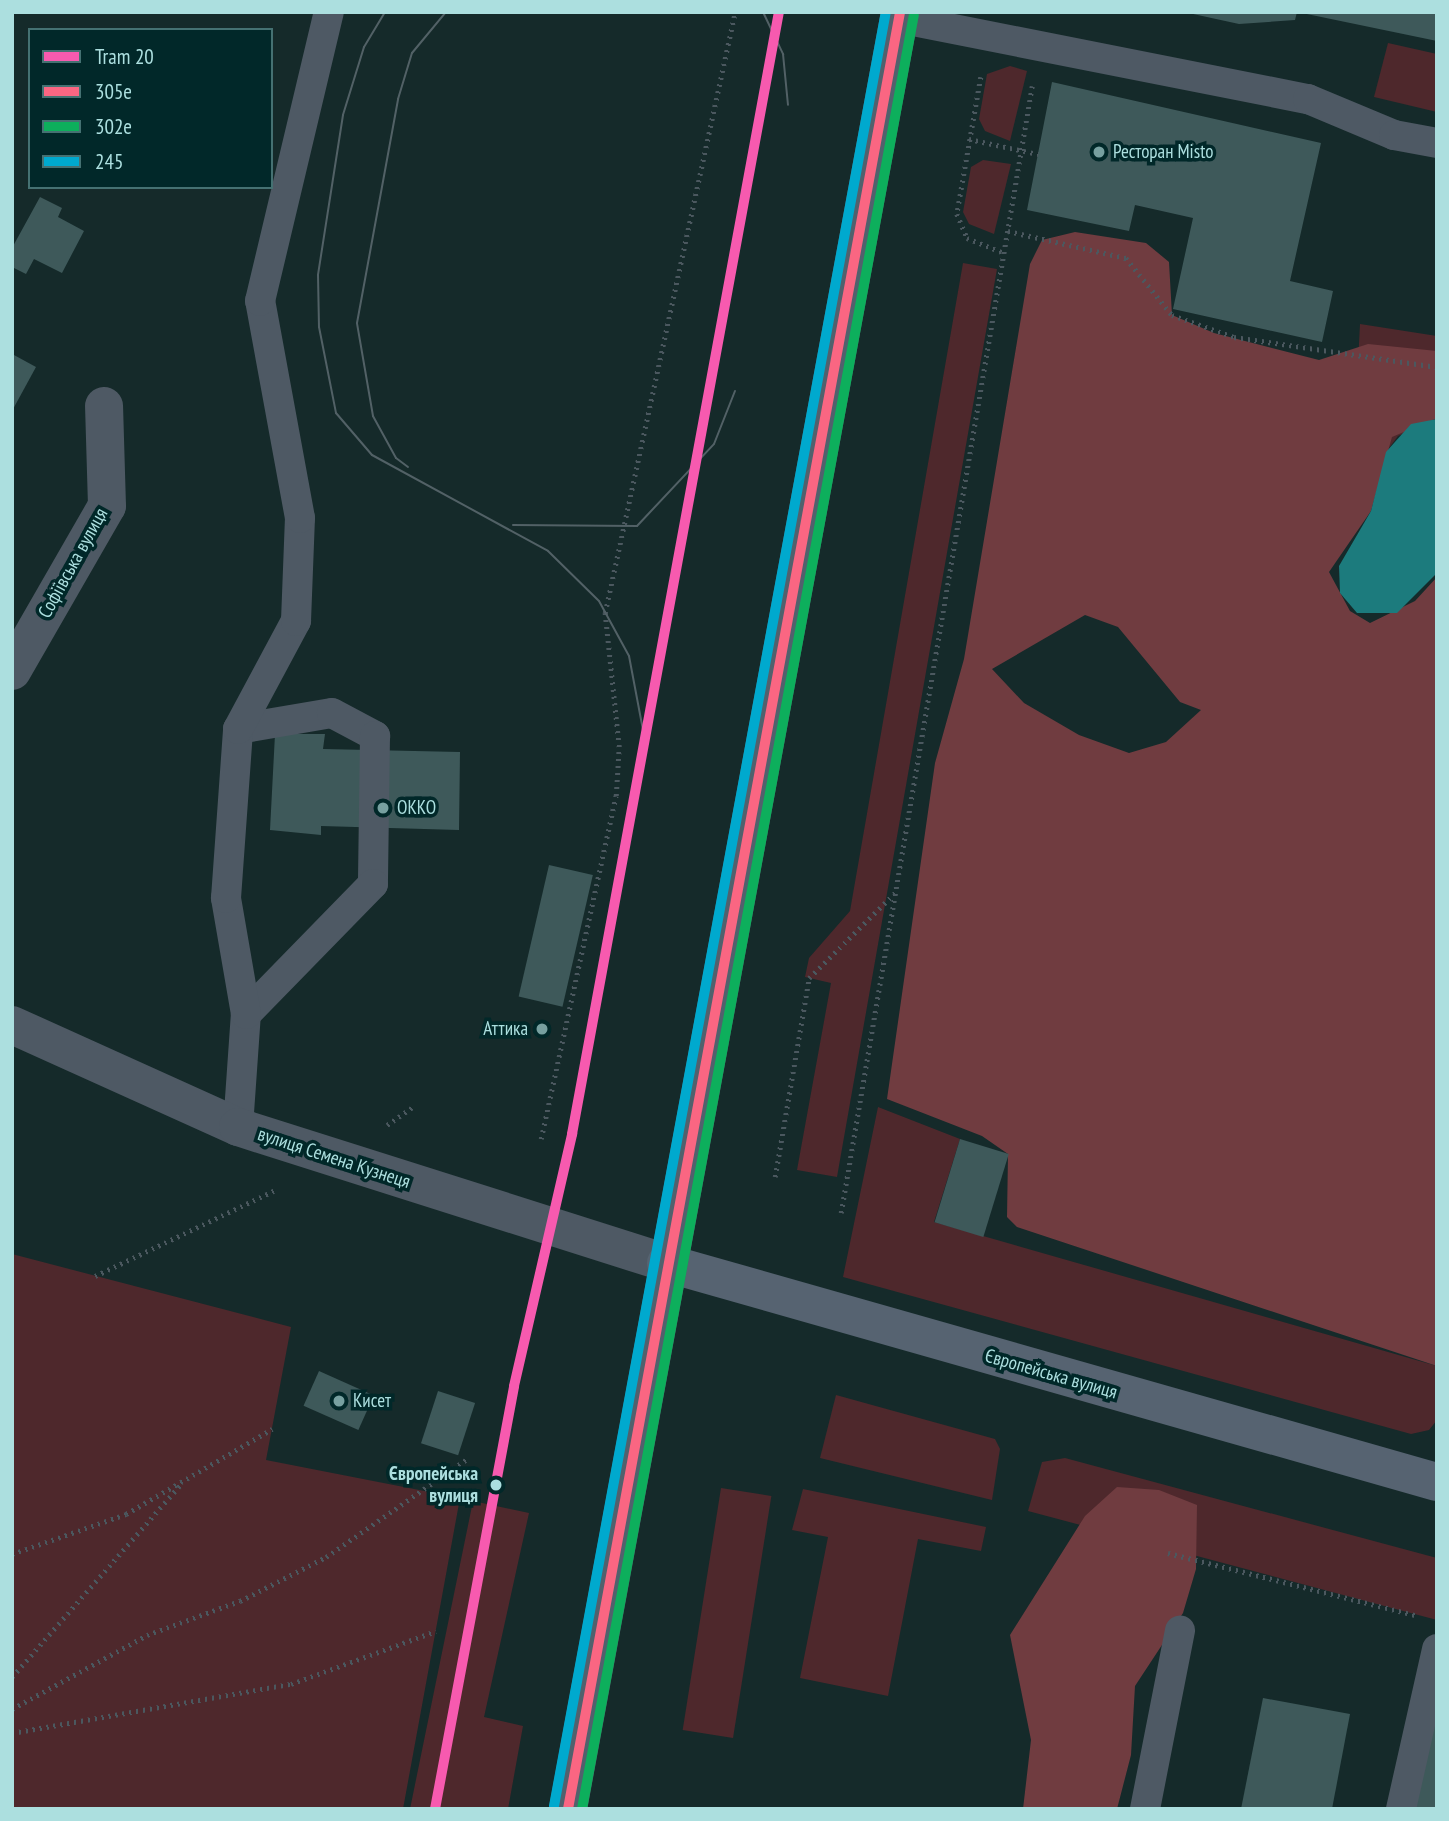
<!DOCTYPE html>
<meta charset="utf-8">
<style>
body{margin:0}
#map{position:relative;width:1449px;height:1821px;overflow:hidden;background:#152a2a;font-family:"PT Sans Narrow",sans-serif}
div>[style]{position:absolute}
.green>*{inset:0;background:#4e282c;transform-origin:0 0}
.forest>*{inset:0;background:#703c40}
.water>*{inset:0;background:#1c7b7d}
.building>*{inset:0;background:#3e595a;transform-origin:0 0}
.path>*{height:4.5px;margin-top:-2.25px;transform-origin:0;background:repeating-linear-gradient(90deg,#4b585f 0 2px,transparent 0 7px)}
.lane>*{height:30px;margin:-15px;padding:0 15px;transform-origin:15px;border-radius:15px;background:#4e5964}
.street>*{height:38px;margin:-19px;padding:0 19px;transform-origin:19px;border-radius:19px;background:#4e5964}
.secondary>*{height:38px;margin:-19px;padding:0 19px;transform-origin:19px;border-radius:19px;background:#566371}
.primary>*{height:38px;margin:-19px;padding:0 19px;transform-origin:19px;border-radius:19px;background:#51616d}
.tram>*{height:2px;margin:-1px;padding:0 1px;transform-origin:1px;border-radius:1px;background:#526166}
.bus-1>*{height:10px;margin:-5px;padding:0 5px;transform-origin:5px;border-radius:5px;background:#fa6682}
.bus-2>*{height:10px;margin:-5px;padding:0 5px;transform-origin:5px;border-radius:5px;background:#0daf5c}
.bus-3>*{height:10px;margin:-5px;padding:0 5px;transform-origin:5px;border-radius:5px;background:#00a9ce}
.tram-1>*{height:10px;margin:-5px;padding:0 5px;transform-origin:5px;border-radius:5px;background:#f75aaf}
.dots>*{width:19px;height:19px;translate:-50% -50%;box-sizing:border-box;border:4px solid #012829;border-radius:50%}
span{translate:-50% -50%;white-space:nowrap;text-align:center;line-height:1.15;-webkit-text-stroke:7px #012829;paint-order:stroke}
.poi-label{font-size:19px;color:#acdfdf}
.left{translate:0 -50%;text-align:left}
.right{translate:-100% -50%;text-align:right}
.street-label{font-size:19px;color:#acdfdf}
.stop-label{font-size:19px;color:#acdfdf;font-weight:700}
.frame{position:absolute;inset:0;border:14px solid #acdfdf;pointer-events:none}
.legend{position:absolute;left:28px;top:28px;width:245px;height:161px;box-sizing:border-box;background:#012829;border:2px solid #457172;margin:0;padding:9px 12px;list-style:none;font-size:21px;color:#acdfdf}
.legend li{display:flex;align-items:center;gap:14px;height:35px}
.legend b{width:35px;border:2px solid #457172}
</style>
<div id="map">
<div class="green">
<i style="clip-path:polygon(1388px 43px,1437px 54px,1437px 112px,1374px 97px)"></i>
<i style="clip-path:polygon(1010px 66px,1027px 71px,1010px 141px,985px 131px,979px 119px,987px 74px)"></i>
<i style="clip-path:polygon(983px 160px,1011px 164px,994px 234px,969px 224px,963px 212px,971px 167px)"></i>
<i style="clip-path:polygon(963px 263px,997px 269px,837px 1177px,797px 1170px,831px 983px,805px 977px,809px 958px,850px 911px)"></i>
<i style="clip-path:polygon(1360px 324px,1437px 336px,1437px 419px,1398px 436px,1386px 452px,1354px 442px)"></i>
<i style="clip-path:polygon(878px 1107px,960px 1139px,934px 1222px,1437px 1366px,1437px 1420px,1429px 1430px,1411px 1434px,843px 1277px)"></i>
<i style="clip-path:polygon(12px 1254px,291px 1327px,266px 1460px,460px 1498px,403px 1809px,12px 1809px)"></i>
<i style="clip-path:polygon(836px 1395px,995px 1439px,1000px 1449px,992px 1500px,820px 1458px)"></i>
<i style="clip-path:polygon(1065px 1458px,1437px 1558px,1437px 1620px,1028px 1511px,1042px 1462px)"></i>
<i style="left:721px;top:1488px;width:51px;height:245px;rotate:9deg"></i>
<i style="clip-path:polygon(803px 1489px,986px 1527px,981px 1551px,918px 1539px,888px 1696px,800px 1678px,828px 1537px,792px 1530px)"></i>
<i style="clip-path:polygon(473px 1501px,529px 1513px,484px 1717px,523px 1726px,508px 1809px,410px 1809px)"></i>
</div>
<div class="forest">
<i style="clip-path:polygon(evenodd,1075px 232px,1146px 243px,1169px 262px,1172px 315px,1214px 333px,1319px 360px,1368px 344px,1437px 351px,1437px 418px,1392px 437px,1371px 511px,1329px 572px,1350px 611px,1370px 623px,1415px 601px,1437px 577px,1437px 1366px,1017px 1227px,1007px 1217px,1008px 1154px,982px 1136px,887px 1099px,935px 763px,964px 659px,1030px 264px,1042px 240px,1075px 232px,1085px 615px,1118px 627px,1180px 702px,1201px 710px,1166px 742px,1129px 753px,1079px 735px,1024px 703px,992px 669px,1085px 615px)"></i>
<i style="clip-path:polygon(1117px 1487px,1159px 1490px,1197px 1505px,1196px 1569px,1183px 1613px,1135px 1686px,1131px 1755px,1117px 1809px,1023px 1809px,1031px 1740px,1010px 1635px,1085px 1516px)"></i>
</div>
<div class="water">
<i style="clip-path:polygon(1437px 419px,1437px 573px,1397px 613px,1357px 613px,1340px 593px,1339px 566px,1371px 511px,1386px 452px,1411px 424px)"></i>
</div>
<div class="building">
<i style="clip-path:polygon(1184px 12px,1297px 12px,1295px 20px,1239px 24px)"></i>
<i style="clip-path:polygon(1437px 12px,1437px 41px,1302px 13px,1303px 12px)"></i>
<i style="clip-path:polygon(1052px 82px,1321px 143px,1290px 281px,1333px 291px,1322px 342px,1173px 309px,1193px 218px,1135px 205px,1129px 231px,1027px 210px)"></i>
<i style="clip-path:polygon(40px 197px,62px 208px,58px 217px,84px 231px,62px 273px,34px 259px,26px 274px,12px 267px,12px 248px)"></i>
<i style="clip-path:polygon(14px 355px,36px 367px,12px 411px,12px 359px)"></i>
<i style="clip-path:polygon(275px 734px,325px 734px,323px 749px,460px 752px,459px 830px,321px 826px,321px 835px,270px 830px)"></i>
<i style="left:549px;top:865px;width:45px;height:135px;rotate:13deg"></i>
<i style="left:960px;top:1139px;width:51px;height:87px;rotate:17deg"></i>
<i style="left:319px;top:1371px;width:60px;height:38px;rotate:24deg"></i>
<i style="left:438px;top:1391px;width:39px;height:55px;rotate:18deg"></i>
<i style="clip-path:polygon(1263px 1698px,1350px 1714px,1332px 1809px,1241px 1809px)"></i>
<i style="clip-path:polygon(1429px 1719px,1437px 1721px,1437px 1809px,1409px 1809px)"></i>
</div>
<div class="path">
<i style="left:981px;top:77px;width:139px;rotate:99.9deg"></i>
<i style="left:957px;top:214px;width:26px;rotate:67deg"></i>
<i style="left:967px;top:238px;width:40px;rotate:22deg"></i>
<i style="left:969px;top:139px;width:71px;rotate:12.3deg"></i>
<i style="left:1008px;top:231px;width:121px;rotate:12.9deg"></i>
<i style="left:1126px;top:258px;width:73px;rotate:51.1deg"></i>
<i style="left:1172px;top:315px;width:66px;rotate:19.5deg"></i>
<i style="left:1234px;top:337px;width:205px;rotate:8.4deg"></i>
<i style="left:387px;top:1125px;width:33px;rotate:-35deg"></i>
<i style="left:541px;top:1139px;width:351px;rotate:-77.7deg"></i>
<i style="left:616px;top:796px;width:49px;rotate:-86.5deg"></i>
<i style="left:619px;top:747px;width:135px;rotate:-96deg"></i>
<i style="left:605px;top:613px;width:615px;rotate:-77.79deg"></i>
<i style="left:775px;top:1177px;width:202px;rotate:-80.3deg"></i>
<i style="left:809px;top:978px;width:121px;rotate:-44.7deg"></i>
<i style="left:841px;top:1213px;width:1143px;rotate:-80.38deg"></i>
<i style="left:95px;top:1276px;width:202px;rotate:-25.5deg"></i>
<i style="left:1168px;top:1553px;width:255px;rotate:14.1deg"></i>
<i style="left:12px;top:1554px;width:121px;rotate:-19.3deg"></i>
<i style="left:126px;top:1514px;width:169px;rotate:-30.2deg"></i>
<i style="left:12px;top:1677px;width:255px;rotate:-48.8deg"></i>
<i style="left:12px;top:1709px;width:154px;rotate:-28.7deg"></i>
<i style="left:147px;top:1635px;width:99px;rotate:-20.1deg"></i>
<i style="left:240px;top:1601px;width:97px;rotate:-27.1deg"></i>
<i style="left:326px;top:1557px;width:172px;rotate:-34.8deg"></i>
<i style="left:12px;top:1733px;width:283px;rotate:-10deg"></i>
<i style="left:291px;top:1684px;width:154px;rotate:-20.1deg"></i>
</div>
<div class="lane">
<i style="left:898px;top:18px;width:418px;rotate:11.2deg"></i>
<i style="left:1308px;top:99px;width:93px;rotate:22.7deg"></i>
<i style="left:1394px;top:135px;width:44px;rotate:10.5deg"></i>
<i style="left:238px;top:729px;width:95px;rotate:-9.7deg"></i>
<i style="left:332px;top:713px;width:49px;rotate:28.1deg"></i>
<i style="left:375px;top:736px;width:148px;rotate:90.8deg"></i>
<i style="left:373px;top:884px;width:182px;rotate:134.3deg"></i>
<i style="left:238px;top:1127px;width:113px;rotate:-86deg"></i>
<i style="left:246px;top:1014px;width:118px;rotate:-99.8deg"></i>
<i style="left:226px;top:898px;width:169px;rotate:-85.9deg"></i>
<i style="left:238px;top:729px;width:123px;rotate:-61.8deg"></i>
<i style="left:296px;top:621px;width:103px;rotate:-87.8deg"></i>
<i style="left:300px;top:518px;width:221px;rotate:-100.4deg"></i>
<i style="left:260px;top:301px;width:297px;rotate:-76.6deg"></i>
<i style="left:1145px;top:1809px;width:182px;rotate:-78.9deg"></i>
<i style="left:1401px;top:1809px;width:164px;rotate:-77.3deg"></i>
</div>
<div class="street">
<i style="left:12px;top:671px;width:190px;rotate:-60.1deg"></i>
<i style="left:107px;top:506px;width:100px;rotate:-91.7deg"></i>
<i style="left:12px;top:1025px;width:248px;rotate:24.3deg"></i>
<i style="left:238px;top:1127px;width:449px;rotate:17.6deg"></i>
</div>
<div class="secondary">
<i style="left:666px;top:1263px;width:801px;rotate:15.86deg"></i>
</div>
<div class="primary">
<i style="left:568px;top:1809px;width:1827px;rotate:-79.53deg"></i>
</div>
<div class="tram">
<i style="left:385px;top:12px;width:41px;rotate:121deg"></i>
<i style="left:364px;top:47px;width:71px;rotate:107.2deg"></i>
<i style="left:343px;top:115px;width:162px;rotate:98.9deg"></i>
<i style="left:318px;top:275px;width:52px;rotate:88.9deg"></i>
<i style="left:319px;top:327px;width:88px;rotate:78.8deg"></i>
<i style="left:336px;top:413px;width:55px;rotate:49.4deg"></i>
<i style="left:372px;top:455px;width:200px;rotate:28.6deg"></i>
<i style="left:548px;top:551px;width:71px;rotate:44.4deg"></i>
<i style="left:599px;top:601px;width:63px;rotate:61.4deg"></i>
<i style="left:629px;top:656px;width:86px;rotate:79.3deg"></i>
<i style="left:763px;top:12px;width:47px;rotate:64.5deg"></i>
<i style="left:783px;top:54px;width:51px;rotate:84.4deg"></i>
<i style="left:408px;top:467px;width:15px;rotate:-143deg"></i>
<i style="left:396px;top:458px;width:48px;rotate:-118.7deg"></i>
<i style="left:373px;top:416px;width:94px;rotate:-99.8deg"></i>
<i style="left:357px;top:323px;width:228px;rotate:-79.6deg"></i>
<i style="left:398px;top:99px;width:48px;rotate:-73.1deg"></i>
<i style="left:412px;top:53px;width:53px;rotate:-50.3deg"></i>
<i style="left:513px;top:525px;width:124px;rotate:0.5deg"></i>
<i style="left:637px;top:526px;width:112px;rotate:-46.8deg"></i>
<i style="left:714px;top:444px;width:57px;rotate:-68.4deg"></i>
</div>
<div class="bus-1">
<i style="left:568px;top:1809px;width:1827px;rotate:-79.53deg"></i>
</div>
<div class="bus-2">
<i style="left:582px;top:1809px;width:1824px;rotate:-79.52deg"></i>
</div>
<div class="bus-3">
<i style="left:554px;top:1806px;width:1824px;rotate:-79.52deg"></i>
</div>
<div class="tram-1">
<i style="left:435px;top:1809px;width:430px;rotate:-79.4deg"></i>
<i style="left:514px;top:1386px;width:259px;rotate:-77deg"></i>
<i style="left:572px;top:1134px;width:1141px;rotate:-79.55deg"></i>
</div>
<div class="dots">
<i style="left:1099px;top:152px;background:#77a0a0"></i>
<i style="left:383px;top:808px;background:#77a0a0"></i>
<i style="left:542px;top:1029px;background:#77a0a0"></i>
<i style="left:339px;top:1401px;background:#77a0a0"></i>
<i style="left:496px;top:1485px;background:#acdfdf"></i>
</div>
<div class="poi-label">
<span class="left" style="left:1113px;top:152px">Ресторан Misto</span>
<span class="left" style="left:397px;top:808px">ОККО</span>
<span class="right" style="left:528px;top:1029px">Аттика</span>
<span class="left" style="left:353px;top:1401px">Кисет</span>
</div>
<div class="street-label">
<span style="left:73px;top:563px;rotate:-61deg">Софіївська вулиця</span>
<span style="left:334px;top:1158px;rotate:18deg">вулиця Семена Кузнеця</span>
<span style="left:1051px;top:1374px;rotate:16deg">Європейська вулиця</span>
</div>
<div class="stop-label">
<span class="right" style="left:478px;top:1485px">Європейська<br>вулиця</span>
</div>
<div class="frame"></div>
<ul class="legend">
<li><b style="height:9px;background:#f75aaf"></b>Tram 20</li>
<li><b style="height:9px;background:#fa6682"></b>305e</li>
<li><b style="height:9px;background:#0daf5c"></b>302е</li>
<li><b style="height:9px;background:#00a9ce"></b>245</li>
</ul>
</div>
